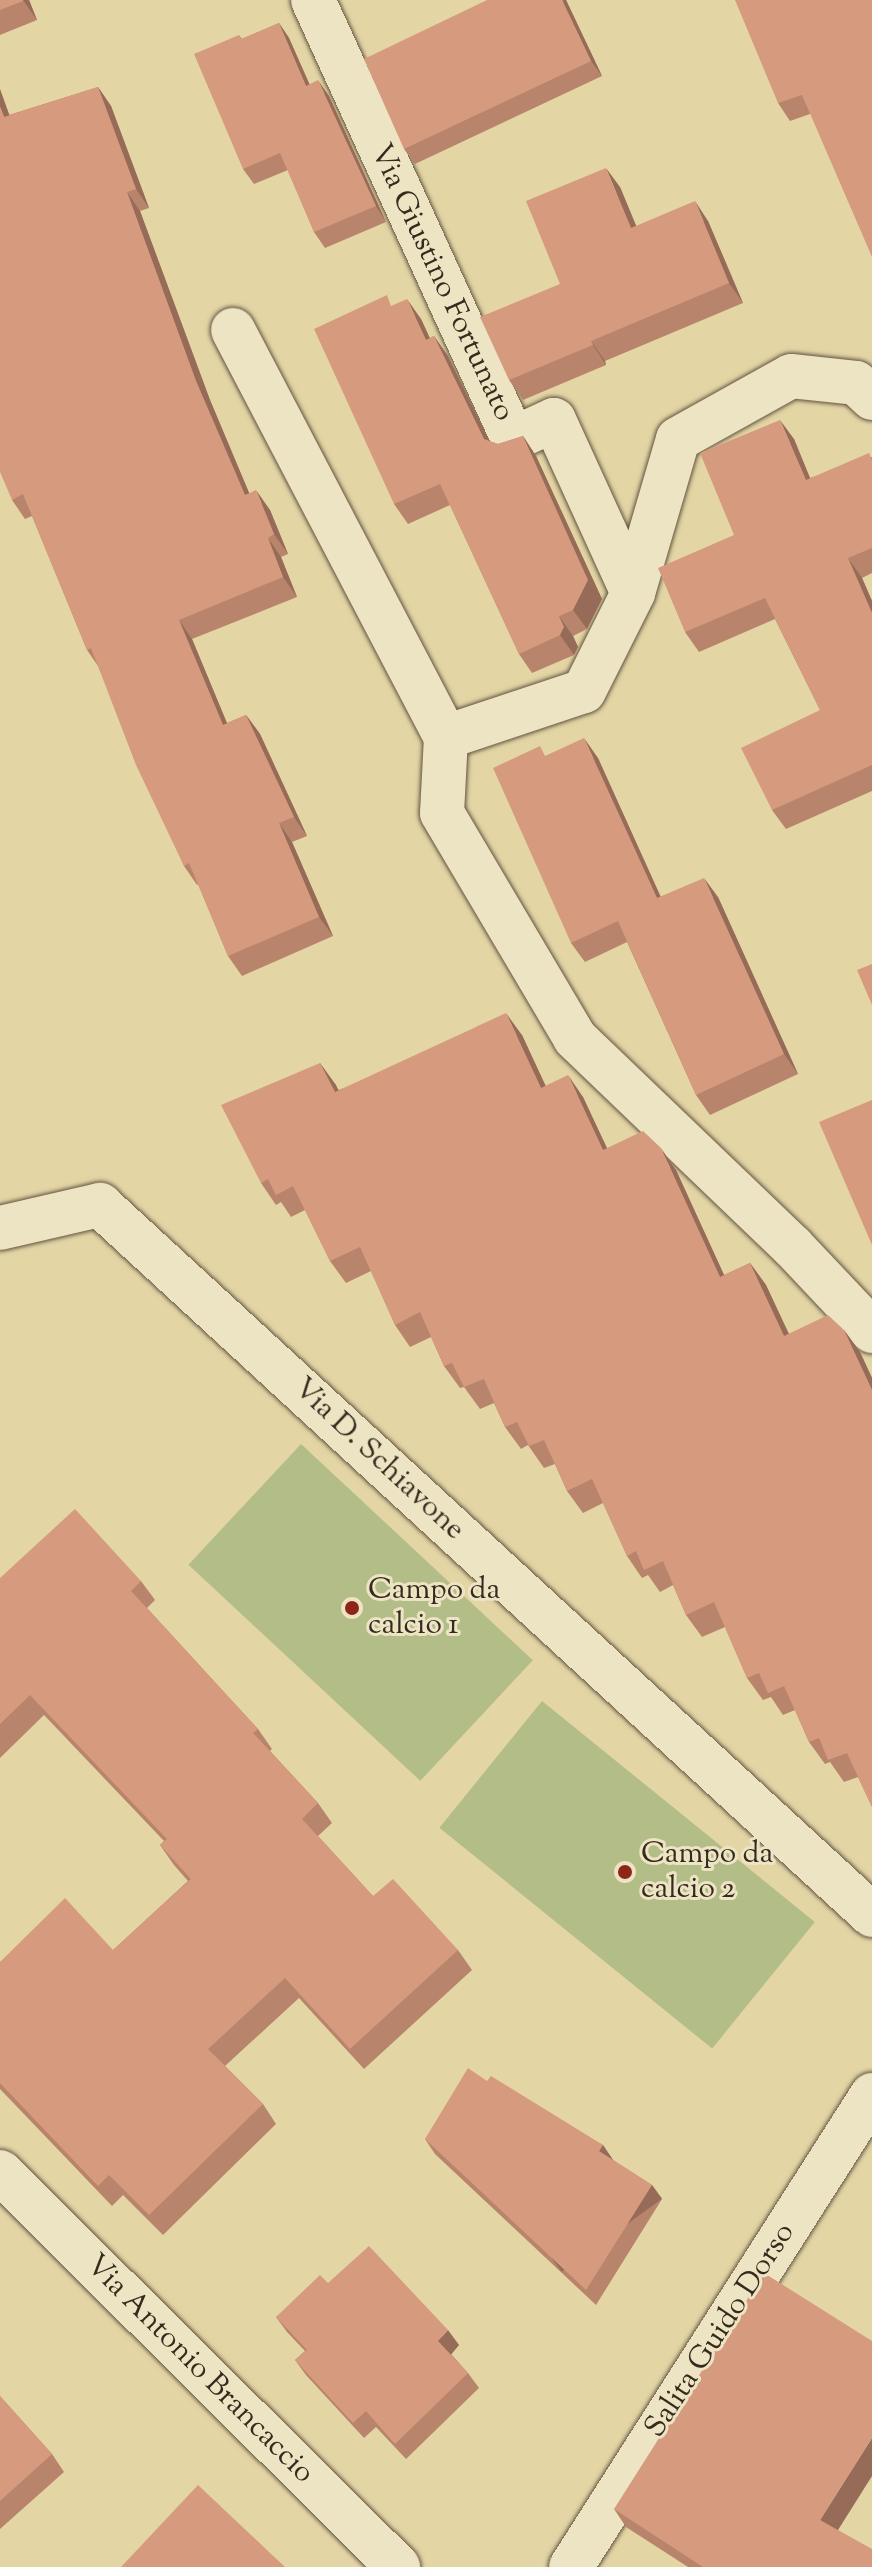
<!DOCTYPE html>
<style>
body{margin:0}
#map{position:relative;width:872px;height:2567px;overflow:hidden;background:#e4d5a5;font-family:"Sorts Mill Goudy",serif}
div>[style]{position:absolute}
.green>*{inset:0;background:#b3bd87;transform-origin:0 0}
.roads{filter:drop-shadow(0 0 2px #625540) drop-shadow(0 0 2px #625540)}
.minor>*{height:44px;margin:-22px;padding:0 22px;transform-origin:22px;border-radius:22px;background:#ede4c4}
.wall>*{inset:0;background:#b8856c}
.shaded-wall>*{inset:0;background:#966c58;transform-origin:0 0}
.building>*{inset:0;background:#d69b7e}
.dots>*{width:22px;height:22px;translate:-50% -50%;box-sizing:border-box;border:4px solid #ede4c4;border-radius:50%}
span{translate:-50% -50%;white-space:nowrap;text-align:center;line-height:1.15;-webkit-text-stroke:6px #ede4c4;paint-order:stroke}
.street-label{font-size:30px;color:#362a1f}
.poi-label{font-size:30px;color:#362a1f}
.left{translate:0 -50%;text-align:left}
</style>
<div id="map">
<div class="green">
<i style="left:301px;top:1444px;width:317px;height:165px;rotate:43deg"></i>
<i style="left:542px;top:1701px;width:351px;height:163px;rotate:39deg"></i>
</div>
<div class="roads">
<div class="minor">
<i style="left:313px;top:0;width:482px;rotate:65.5deg"></i>
<i style="left:513px;top:439px;width:45px;rotate:-24.9deg"></i>
<i style="left:554px;top:420px;width:190px;rotate:65.5deg"></i>
<i style="left:233px;top:330px;width:459px;rotate:62.4deg"></i>
<i style="left:446px;top:737px;width:76px;rotate:93deg"></i>
<i style="left:442px;top:813px;width:261px;rotate:59.4deg"></i>
<i style="left:575px;top:1038px;width:301px;rotate:43.8deg"></i>
<i style="left:792px;top:1246px;width:117px;rotate:46.7deg"></i>
<i style="left:446px;top:737px;width:145px;rotate:-18.4deg"></i>
<i style="left:584px;top:691px;width:110px;rotate:-63.4deg"></i>
<i style="left:633px;top:593px;width:160px;rotate:-73.7deg"></i>
<i style="left:678px;top:439px;width:129px;rotate:-29.1deg"></i>
<i style="left:791px;top:376px;width:65px;rotate:6.1deg"></i>
<i style="left:856px;top:383px;width:22px;rotate:43deg"></i>
<i style="left:0;top:1228px;width:103px;rotate:-13deg"></i>
<i style="left:100px;top:1205px;width:1049px;rotate:42.6deg"></i>
<i style="left:0;top:2172px;width:561px;rotate:44.78deg"></i>
<i style="left:571px;top:2567px;width:560px;rotate:-57.47deg"></i>
</div>
</div>
<div class="wall">
<i style="clip-path:polygon(0 0,29px 0,37px 20px,0 35px)"></i>
<i style="clip-path:polygon(566px 0,602px 76px,415px 164px,404px 149px)"></i>
<i style="clip-path:polygon(872px 0,810px 114px,790px 121px,778px 103px)"></i>
<i style="clip-path:polygon(279px 23px,289px 38px,310px 85px,329px 96px,386px 222px,325px 248px,314px 232px,288px 170px,254px 184px,243px 169px,239px 35px,242px 39px)"></i>
<i style="clip-path:polygon(98px 87px,111px 106px,149px 208px,140px 211px,210px 400px,249px 493px,270px 510px,288px 554px,281px 557px,297px 597px,192px 639px,227px 723px,246px 715px,260px 734px,307px 836px,292px 842px,333px 936px,242px 976px,228px 956px,198px 884px,197px 885px,184px 866px,98px 666px,87px 650px,32px 516px,25px 519px,12px 500px,9px 115px)"></i>
<i style="clip-path:polygon(620px 187px,636px 226px,708px 221px,743px 303px,605px 361px,606px 365px,523px 400px,509px 380px,560px 284px)"></i>
<i style="clip-path:polygon(394px 305px,421px 319px,430px 338px,434px 336px,448px 356px,489px 441px,498px 444px,523px 436px,536px 456px,602px 599px,587px 629px,573px 636px,578px 647px,574px 655px,532px 673px,519px 654px,450px 505px,408px 524px,394px 504px)"></i>
<i style="clip-path:polygon(794px 439px,810px 478px,872px 457px,872px 573px,862px 578px,872px 601px,872px 791px,786px 829px,772px 810px,820px 710px,775px 619px,699px 652px,685px 632px,734px 535px)"></i>
<i style="clip-path:polygon(547px 755px,598px 758px,661px 897px,718px 897px,798px 1074px,710px 1115px,696px 1095px,627px 942px,585px 962px,571px 943px)"></i>
<i style="clip-path:polygon(522px 1035px,545px 1086px,583px 1097px,607px 1148px,676px 1170px,724px 1275px,750px 1263px,766px 1285px,789px 1334px,844px 1330px,860px 1352px,872px 1378px,872px 1807px,858px 1777px,844px 1782px,830px 1762px,825px 1764px,809px 1742px,795px 1710px,783px 1715px,771px 1697px,763px 1700px,747px 1678px,725px 1627px,702px 1637px,686px 1615px,673px 1585px,660px 1592px,648px 1575px,642px 1578px,627px 1556px,603px 1503px,583px 1513px,567px 1491px,555px 1464px,544px 1468px,528px 1445px,521px 1449px,505px 1427px,494px 1403px,480px 1409px,464px 1387px,460px 1388px,444px 1366px,431px 1337px,410px 1347px,395px 1325px,371px 1271px,346px 1283px,330px 1261px,305px 1210px,291px 1217px,281px 1202px,276px 1205px,261px 1183px,320px 1063px,338px 1090px)"></i>
<i style="clip-path:polygon(0 1578px,141px 1581px,155px 1600px,147px 1608px,258px 1729px,272px 1749px,270px 1751px,318px 1803px,332px 1823px,318px 1836px,373px 1896px,458px 1950px,472px 1970px,364px 2069px,299px 1998px,225px 2066px,263px 2104px,276px 2124px,163px 2235px,123px 2195px,112px 2206px,0 2089px,0 1962px,113px 1950px,188px 1881px,174px 1865px,160px 1845px,164px 1841px,44px 1715px,0 1758px)"></i>
<i style="clip-path:polygon(487px 2081px,603px 2145px,613px 2160px,652px 2185px,662px 2199px,596px 2305px,435px 2154px,425px 2139px)"></i>
<i style="clip-path:polygon(328px 2283px,459px 2345px,451px 2354px,468px 2373px,479px 2388px,406px 2459px,376px 2427px,364px 2438px,306px 2375px,295px 2360px,305px 2351px,287px 2332px,276px 2317px)"></i>
<i style="clip-path:polygon(0 2396px,52px 2454px,64px 2472px,0 2529px)"></i>
<i style="clip-path:polygon(614px 2509px,838px 2530px,872px 2567px,688px 2567px,626px 2527px)"></i>
</div>
<div class="shaded-wall">
<i style="clip-path:polygon(23px 0,29px 0,37px 20px)"></i>
<i style="clip-path:polygon(562px 0,566px 0,602px 76px,591px 61px)"></i>
<i style="clip-path:polygon(279px 23px,289px 38px,317px 102px,306px 86px)"></i>
<i style="clip-path:polygon(318px 80px,329px 96px,386px 222px,376px 206px)"></i>
<i style="clip-path:polygon(98px 87px,111px 106px,149px 208px,136px 189px)"></i>
<i style="clip-path:polygon(0 89px,17px 136px,4px 117px,0 107px)"></i>
<i style="clip-path:polygon(606px 168px,620px 187px,645px 247px,631px 228px)"></i>
<i style="clip-path:polygon(127px 192px,140px 211px,210px 400px,258px 514px,245px 495px,196px 381px)"></i>
<i style="clip-path:polygon(695px 201px,708px 221px,743px 303px,729px 283px)"></i>
<i style="clip-path:polygon(407px 299px,421px 319px,439px 359px,426px 340px)"></i>
<i style="clip-path:polygon(434px 336px,448px 356px,498px 459px,484px 439px)"></i>
<i style="clip-path:polygon(591px 341px,605px 361px,606px 365px,593px 345px)"></i>
<i style="clip-path:polygon(780px 420px,794px 439px,819px 500px,806px 480px)"></i>
<i style="clip-path:polygon(523px 436px,536px 456px,602px 599px,587px 629px,573px 610px)"></i>
<i style="clip-path:polygon(256px 490px,270px 510px,288px 554px,274px 534px)"></i>
<i style="clip-path:polygon(268px 538px,281px 557px,297px 597px,283px 577px)"></i>
<i style="clip-path:polygon(848px 558px,862px 578px,872px 601px,872px 613px)"></i>
<i style="clip-path:polygon(559px 616px,573px 636px,578px 647px,574px 655px,560px 635px)"></i>
<i style="clip-path:polygon(179px 620px,192px 639px,236px 745px,223px 725px)"></i>
<i style="clip-path:polygon(246px 715px,260px 734px,307px 836px,294px 817px)"></i>
<i style="clip-path:polygon(584px 738px,598px 758px,670px 918px,657px 898px)"></i>
<i style="clip-path:polygon(279px 823px,292px 842px,333px 936px,319px 917px)"></i>
<i style="clip-path:polygon(704px 878px,718px 897px,798px 1074px,784px 1054px)"></i>
<i style="clip-path:polygon(506px 1013px,522px 1035px,557px 1110px,541px 1088px)"></i>
<i style="clip-path:polygon(320px 1063px,336px 1085px,350px 1114px,335px 1092px)"></i>
<i style="clip-path:polygon(568px 1075px,583px 1097px,618px 1172px,603px 1150px)"></i>
<i style="clip-path:polygon(661px 1148px,676px 1170px,735px 1299px,720px 1277px)"></i>
<i style="clip-path:polygon(750px 1263px,766px 1285px,800px 1358px,784px 1336px)"></i>
<i style="clip-path:polygon(844px 1330px,860px 1352px,872px 1378px,872px 1390px)"></i>
<i style="clip-path:polygon(603px 2145px,613px 2160px,609px 2166px,599px 2151px)"></i>
<i style="left:652px;top:2185px;width:17px;height:124px;rotate:54deg"></i>
<i style="clip-path:polygon(448px 2330px,459px 2345px,449px 2357px,438px 2341px)"></i>
<i style="clip-path:polygon(872px 2438px,872px 2476px,833px 2538px,820px 2520px)"></i>
</div>
<div class="building">
<i style="clip-path:polygon(0 0,23px 0,23px 1px,0 10px)"></i>
<i style="clip-path:polygon(487px 0,562px 0,591px 61px,404px 149px,364px 59px)"></i>
<i style="clip-path:polygon(735px 0,872px 0,872px 257px,802px 95px,778px 103px)"></i>
<i style="clip-path:polygon(279px 23px,306px 86px,318px 80px,376px 206px,314px 232px,280px 153px,243px 169px,194px 54px,239px 35px,241px 39px)"></i>
<i style="clip-path:polygon(98px 87px,136px 189px,127px 192px,196px 381px,245px 495px,256px 490px,274px 534px,268px 538px,283px 577px,179px 620px,223px 725px,246px 715px,294px 817px,279px 823px,319px 917px,228px 956px,189px 863px,184px 866px,136px 765px,91px 648px,87px 650px,23px 494px,12px 500px,0 472px,0 107px,4px 117px)"></i>
<i style="clip-path:polygon(606px 168px,631px 228px,695px 201px,729px 283px,591px 341px,593px 345px,509px 380px,480px 317px,560px 284px,526px 201px)"></i>
<i style="clip-path:polygon(387px 295px,391px 306px,407px 299px,426px 340px,434px 336px,484px 439px,498px 444px,523px 436px,588px 580px,573px 610px,559px 616px,564px 627px,560px 635px,519px 654px,440px 484px,394px 504px,314px 329px)"></i>
<i style="clip-path:polygon(780px 420px,806px 480px,869px 453px,872px 460px,872px 548px,848px 558px,872px 613px,872px 765px,772px 810px,741px 748px,820px 710px,765px 598px,685px 632px,658px 568px,734px 535px,700px 453px)"></i>
<i style="clip-path:polygon(584px 738px,657px 898px,704px 878px,784px 1054px,696px 1095px,618px 921px,571px 943px,493px 768px,540px 746px,545px 756px)"></i>
<i style="clip-path:polygon(872px 964px,872px 1005px,857px 970px)"></i>
<i style="clip-path:polygon(506px 1013px,541px 1088px,568px 1075px,603px 1150px,643px 1131px,661px 1148px,720px 1277px,750px 1263px,784px 1336px,828px 1315px,844px 1330px,872px 1390px,872px 1805px,871px 1805px,847px 1753px,828px 1760px,819px 1738px,809px 1742px,784px 1686px,768px 1693px,759px 1673px,747px 1678px,714px 1602px,686px 1615px,663px 1561px,644px 1570px,636px 1551px,627px 1556px,592px 1479px,567px 1491px,544px 1440px,529px 1446px,517px 1422px,505px 1427px,484px 1379px,464px 1387px,452px 1363px,444px 1366px,420px 1312px,395px 1325px,360px 1247px,330px 1261px,293px 1186px,276px 1195px,268px 1179px,261px 1183px,221px 1105px,320px 1063px,335px 1092px)"></i>
<i style="clip-path:polygon(872px 1100px,872px 1245px,819px 1122px)"></i>
<i style="clip-path:polygon(75px 1509px,141px 1581px,131px 1591px,258px 1729px,253px 1733px,318px 1803px,302px 1819px,373px 1896px,393px 1879px,458px 1950px,350px 2049px,285px 1978px,208px 2049px,263px 2104px,149px 2215px,109px 2175px,98px 2186px,0 2083px,0 1962px,65px 1898px,113px 1950px,191px 1879px,160px 1845px,167px 1839px,30px 1695px,0 1724px,0 1578px)"></i>
<i style="clip-path:polygon(468px 2068px,487px 2081px,491px 2076px,603px 2145px,599px 2151px,652px 2185px,586px 2290px,425px 2139px)"></i>
<i style="clip-path:polygon(369px 2246px,448px 2330px,438px 2341px,468px 2373px,395px 2444px,366px 2411px,353px 2423px,295px 2360px,307px 2350px,276px 2317px,320px 2275px,328px 2283px)"></i>
<i style="clip-path:polygon(764px 2273px,872px 2341px,872px 2438px,820px 2520px,872px 2549px,872px 2567px,703px 2567px,614px 2509px)"></i>
<i style="clip-path:polygon(0 2396px,52px 2454px,0 2501px)"></i>
<i style="clip-path:polygon(198px 2485px,285px 2567px,121px 2567px)"></i>
</div>
<div class="dots">
<i style="left:352px;top:1608px;background:#8f2418"></i>
<i style="left:625px;top:1872px;background:#8f2418"></i>
</div>
<div class="street-label">
<span style="left:441px;top:283px;rotate:65deg">Via Giustino Fortunato</span>
<span style="left:378px;top:1460px;rotate:43deg">Via D. Schiavone</span>
<span style="left:721px;top:2331px;rotate:-57deg">Salita Guido Dorso</span>
<span style="left:199px;top:2370px;rotate:45deg">Via Antonio Brancaccio</span>
</div>
<div class="poi-label">
<span class="left" style="left:368px;top:1608px">Campo da<br>calcio 1</span>
<span class="left" style="left:641px;top:1872px">Campo da<br>calcio 2</span>
</div>
</div>
